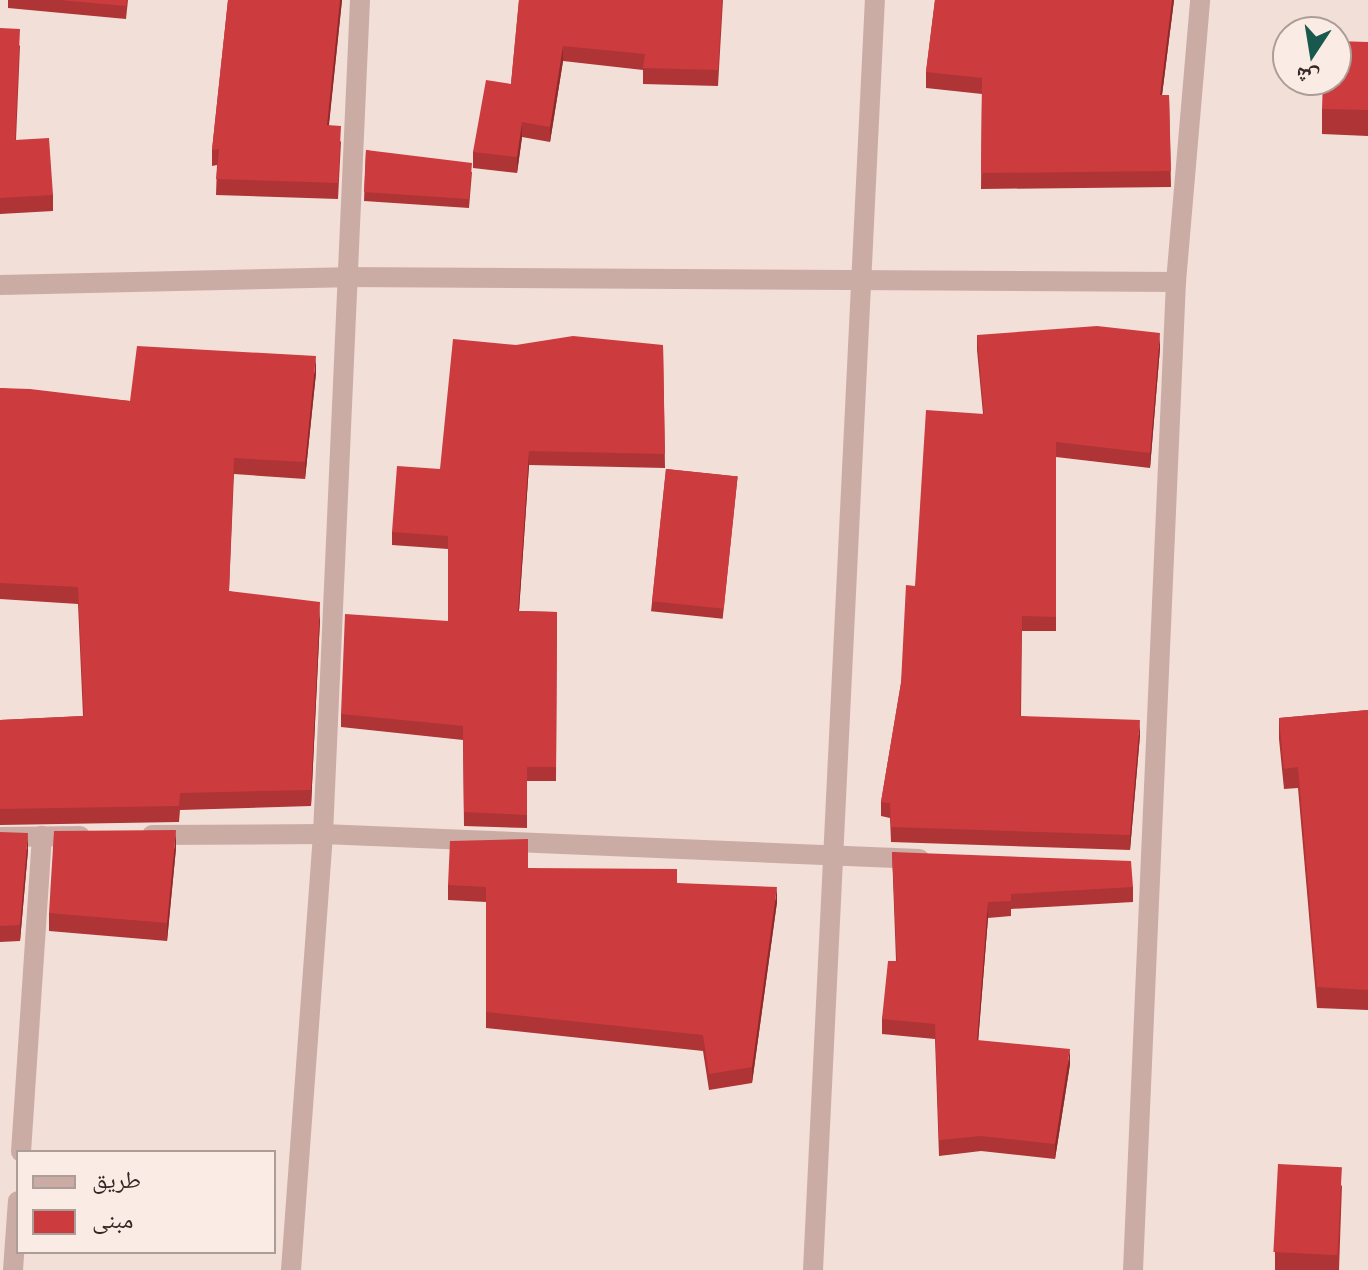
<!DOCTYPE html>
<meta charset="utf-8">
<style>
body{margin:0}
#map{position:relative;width:1368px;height:1270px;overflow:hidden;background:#f2dfd8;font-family:Mulish,"Noto Naskh Arabic",sans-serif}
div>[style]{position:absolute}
.minor>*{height:20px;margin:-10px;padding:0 10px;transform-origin:10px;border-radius:10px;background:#cbaca4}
.wall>*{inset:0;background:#af3435;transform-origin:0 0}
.shaded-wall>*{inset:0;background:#8f2a2b}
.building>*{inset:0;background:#cc3c3e;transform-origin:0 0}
span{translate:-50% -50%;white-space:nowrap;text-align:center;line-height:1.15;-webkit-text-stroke:8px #faebe4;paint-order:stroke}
.legend{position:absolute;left:16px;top:1150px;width:260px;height:104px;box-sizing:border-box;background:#faebe4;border:2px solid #ac9d98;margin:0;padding:10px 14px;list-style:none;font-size:24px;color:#362726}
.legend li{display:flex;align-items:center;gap:16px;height:40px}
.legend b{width:40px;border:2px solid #ac9d98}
.north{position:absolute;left:1272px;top:16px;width:80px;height:80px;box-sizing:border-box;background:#faebe4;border:2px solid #ac9d98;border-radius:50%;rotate:192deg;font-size:22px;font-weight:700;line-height:32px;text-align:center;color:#362726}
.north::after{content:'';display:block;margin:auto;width:28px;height:36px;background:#19594d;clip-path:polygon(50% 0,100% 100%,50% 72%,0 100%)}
</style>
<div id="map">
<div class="minor">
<i style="left:0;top:285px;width:344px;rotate:-1.3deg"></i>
<i style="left:344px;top:277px;width:832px;rotate:0.34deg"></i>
<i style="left:152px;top:835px;width:171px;rotate:-0.3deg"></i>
<i style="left:323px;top:834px;width:597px;rotate:2.4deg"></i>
<i style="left:0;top:837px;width:80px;rotate:-0.7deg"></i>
<i style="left:21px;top:1152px;width:317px;rotate:-86.2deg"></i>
<i style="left:13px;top:1270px;width:69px;rotate:-85.9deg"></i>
<i style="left:291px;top:1270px;width:437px;rotate:-85.8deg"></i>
<i style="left:323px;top:834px;width:835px;rotate:-87.46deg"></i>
<i style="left:813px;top:1270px;width:1272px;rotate:-87.21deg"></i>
<i style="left:1133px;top:1270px;width:989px;rotate:-87.51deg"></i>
<i style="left:1176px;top:282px;width:283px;rotate:-85.1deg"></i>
</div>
<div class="wall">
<i style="clip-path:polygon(8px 0,128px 0,126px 19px,8px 8px)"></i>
<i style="clip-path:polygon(228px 0,342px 0,329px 125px,341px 142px,338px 199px,216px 195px,217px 165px,212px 166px,212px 150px)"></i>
<i style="clip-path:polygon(519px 0,723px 0,718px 86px,643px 84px,643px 70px,563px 61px,550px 142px,522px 137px,517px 173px,473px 168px,473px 152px,511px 84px)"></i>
<i style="clip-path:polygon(935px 0,1174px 0,1162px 95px,1169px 95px,1171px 187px,981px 189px,982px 94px,926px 88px,926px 72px)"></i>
<i style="clip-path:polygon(0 28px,20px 46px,16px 140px,53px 195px,53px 211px,0 214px)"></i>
<i style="clip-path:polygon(1368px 42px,1368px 136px,1322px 134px,1322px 109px)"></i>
<i style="clip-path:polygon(366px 150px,472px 172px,469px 208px,364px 201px)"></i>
<i style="clip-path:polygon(977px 335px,1160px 348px,1150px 468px,1056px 457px,1056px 631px,1022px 631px,1021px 716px,1140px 735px,1130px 850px,891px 842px,890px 818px,881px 816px,881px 802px,901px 683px,915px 586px,983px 414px,977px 350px)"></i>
<i style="clip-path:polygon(516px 345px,663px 345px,665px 468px,529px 465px,519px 611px,557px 612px,556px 781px,527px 781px,527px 828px,464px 826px,463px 740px,341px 727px,341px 714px,448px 621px,448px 549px,392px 545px,392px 532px,440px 469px)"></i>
<i style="clip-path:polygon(316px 373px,305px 479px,234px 474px,229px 591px,320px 619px,311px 806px,180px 810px,179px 822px,0 825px,0 720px,83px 716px,78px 604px,0 599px,0 388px,130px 401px)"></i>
<i style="left:666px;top:469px;width:72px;height:143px;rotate:6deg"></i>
<i style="clip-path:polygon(1368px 710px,1368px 1010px,1317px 1008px,1298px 788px,1284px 789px,1279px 739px,1279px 718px)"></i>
<i style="clip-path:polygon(0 832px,28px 850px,20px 941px,0 942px)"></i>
<i style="clip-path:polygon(176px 848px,167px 941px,49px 931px,49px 913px)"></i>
<i style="clip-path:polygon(892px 852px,1133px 887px,1133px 902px,1011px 909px,1011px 916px,988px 918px,978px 1041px,1070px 1064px,1055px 1159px,981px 1151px,939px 1156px,935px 1039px,882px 1034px,882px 1019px,896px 961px)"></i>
<i style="clip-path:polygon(528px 868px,677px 883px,777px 902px,752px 1083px,709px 1090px,703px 1051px,486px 1028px,486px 902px,448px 900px,448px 885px)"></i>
<i style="clip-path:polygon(1342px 1185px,1339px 1270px,1275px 1270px,1275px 1252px)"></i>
</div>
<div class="shaded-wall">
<i style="clip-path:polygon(340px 0,342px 0,327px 141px,327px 125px)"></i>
<i style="clip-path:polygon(1172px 0,1174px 0,1160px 111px,1160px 95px)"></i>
<i style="clip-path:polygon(563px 46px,563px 61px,550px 142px,550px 127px)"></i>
<i style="clip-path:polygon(522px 122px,522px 137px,517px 173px,517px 157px)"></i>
<i style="clip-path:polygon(1160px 333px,1160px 348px,1150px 468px,1150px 453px)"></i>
<i style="clip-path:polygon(316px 356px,316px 373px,305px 479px,305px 462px)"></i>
<i style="clip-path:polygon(529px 451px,529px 465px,518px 625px,518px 611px)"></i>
<i style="clip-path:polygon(320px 602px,320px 619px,311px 806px,311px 790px)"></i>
<i style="clip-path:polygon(1140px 720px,1140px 735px,1130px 850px,1130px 835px)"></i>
<i style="clip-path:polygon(176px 830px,176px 848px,167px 941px,167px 923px)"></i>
<i style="clip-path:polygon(28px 833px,28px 850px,20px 941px,20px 925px)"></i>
<i style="clip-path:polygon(777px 887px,777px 902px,752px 1083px,752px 1067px)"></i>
<i style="clip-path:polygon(988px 902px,988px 918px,977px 1056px,977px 1040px)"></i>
<i style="clip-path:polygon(1070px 1049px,1070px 1064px,1055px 1159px,1055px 1144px)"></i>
</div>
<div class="building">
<i style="clip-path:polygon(60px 0,127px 0,126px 6px)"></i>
<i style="clip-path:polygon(228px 0,340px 0,327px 125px,341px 126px,338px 183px,216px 179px,219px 149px,212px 150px)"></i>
<i style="clip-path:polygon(519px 0,722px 0,718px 70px,643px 68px,645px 54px,563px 46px,550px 127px,522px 122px,517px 157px,473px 152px,486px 80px,511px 84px)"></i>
<i style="clip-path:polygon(935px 0,1172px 0,1160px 95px,1169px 95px,1171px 171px,981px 173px,982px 78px,926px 72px)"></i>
<i style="clip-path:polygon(0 28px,20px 29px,15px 140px,49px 138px,53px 195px,0 198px)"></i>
<i style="clip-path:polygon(1336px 41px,1368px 42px,1368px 110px,1322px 109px,1323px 80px,1336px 80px)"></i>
<i style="clip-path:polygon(366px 150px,472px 163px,469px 199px,364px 192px)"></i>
<i style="clip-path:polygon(1097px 326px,1160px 333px,1150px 453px,1056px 442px,1056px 617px,1022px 616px,1020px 716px,1140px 720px,1130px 835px,891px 827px,890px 803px,881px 802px,901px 683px,906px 585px,915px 586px,926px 410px,984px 414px,977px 335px)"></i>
<i style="clip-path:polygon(573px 336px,663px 345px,665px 454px,529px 451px,518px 611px,557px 612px,556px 767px,527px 767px,527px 815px,464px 812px,463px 726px,341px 714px,345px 614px,448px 621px,448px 536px,392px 532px,397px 466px,440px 469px,453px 339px,516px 345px)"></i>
<i style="clip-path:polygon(137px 346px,316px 356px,305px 462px,234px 458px,229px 591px,320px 602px,311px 790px,180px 793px,179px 806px,0 809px,0 720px,84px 716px,78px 587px,0 583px,0 388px,30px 389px,130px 401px)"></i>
<i style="left:666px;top:469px;width:72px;height:133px;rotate:6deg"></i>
<i style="clip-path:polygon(1368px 710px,1368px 990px,1317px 987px,1298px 767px,1284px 769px,1279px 718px)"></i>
<i style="clip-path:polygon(176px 830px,167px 923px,49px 913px,54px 831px)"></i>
<i style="clip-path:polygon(0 832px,28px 833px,20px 925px,0 926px)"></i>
<i style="clip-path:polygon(528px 839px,528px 868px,677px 869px,677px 883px,777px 887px,752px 1067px,709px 1074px,703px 1035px,486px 1012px,486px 887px,448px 885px,450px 841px)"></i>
<i style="clip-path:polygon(892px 852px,1131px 861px,1133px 887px,1011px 894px,1011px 901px,988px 902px,977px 1040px,1070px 1049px,1055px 1144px,981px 1136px,939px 1140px,935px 1024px,882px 1019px,888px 961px,897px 961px)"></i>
<i style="left:1278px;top:1164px;width:64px;height:88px;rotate:3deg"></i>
</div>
<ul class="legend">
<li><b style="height:10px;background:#cbaca4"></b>طريق</li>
<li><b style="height:22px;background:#cc3c3e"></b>مبنى</li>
</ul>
<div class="north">ش</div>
</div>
